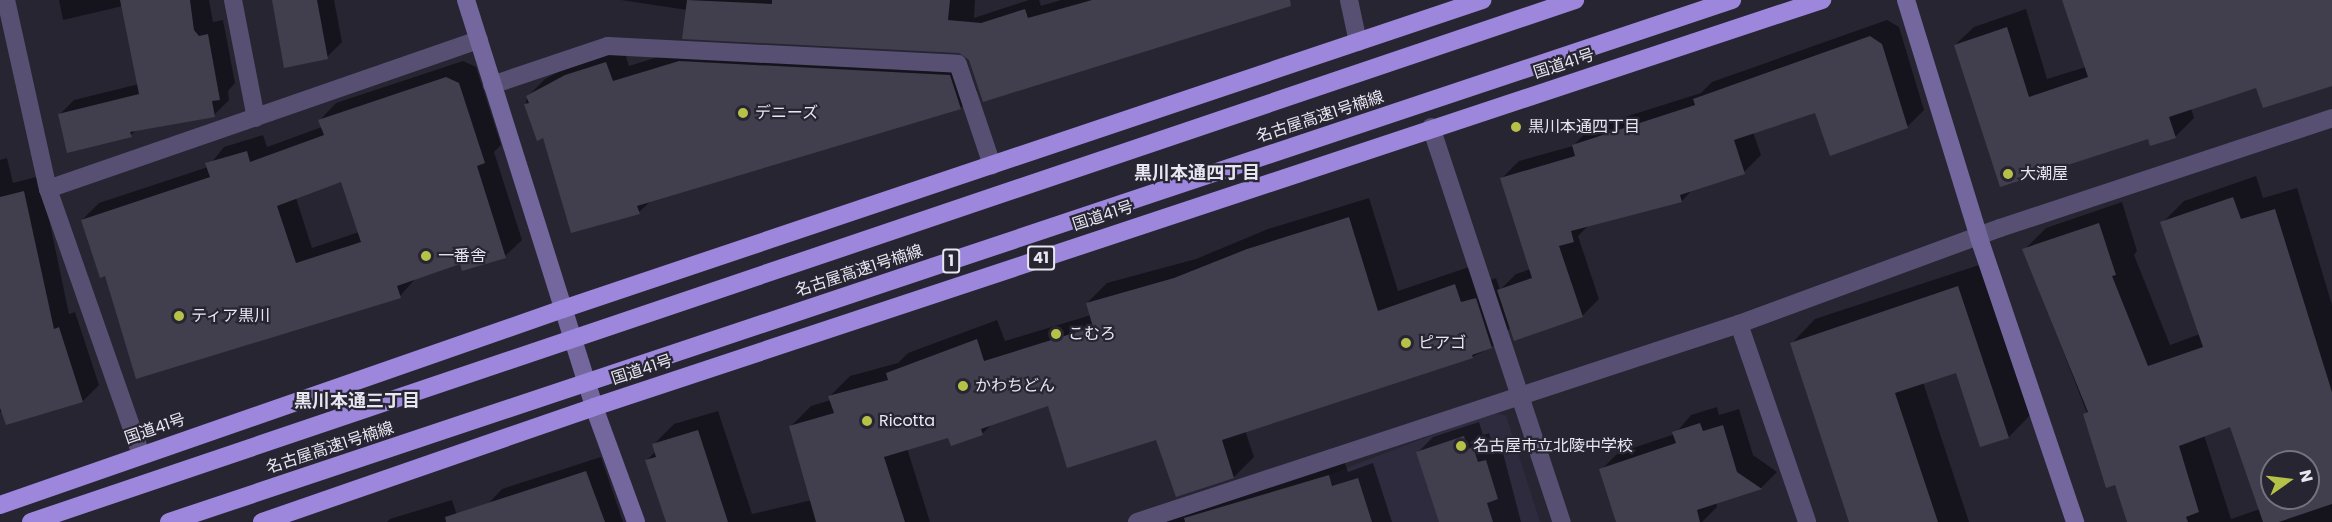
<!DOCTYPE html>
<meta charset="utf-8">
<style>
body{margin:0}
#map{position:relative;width:2332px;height:522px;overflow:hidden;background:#282533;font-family:Poppins,"Noto Sans JP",sans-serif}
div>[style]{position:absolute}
.built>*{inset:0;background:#2f2b3f}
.shadow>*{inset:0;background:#0007}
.building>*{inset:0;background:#413e4e}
.street>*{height:18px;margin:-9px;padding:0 9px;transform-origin:9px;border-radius:9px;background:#585073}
.secondary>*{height:18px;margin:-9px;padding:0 9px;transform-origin:9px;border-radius:9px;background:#74679e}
.highway>*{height:18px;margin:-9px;padding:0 9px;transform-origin:9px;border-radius:9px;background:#9c87dc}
.highway-bridge>*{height:18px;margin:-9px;padding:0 9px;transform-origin:9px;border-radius:9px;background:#9c87dc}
.dots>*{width:16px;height:16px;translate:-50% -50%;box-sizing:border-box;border:3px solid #282533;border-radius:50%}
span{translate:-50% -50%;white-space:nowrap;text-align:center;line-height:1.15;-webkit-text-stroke:4.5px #282533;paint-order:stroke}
.shield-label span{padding:2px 4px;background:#282533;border:2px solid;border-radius:4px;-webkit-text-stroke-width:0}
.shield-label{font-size:15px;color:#e8e6f0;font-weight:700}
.street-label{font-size:16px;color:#e8e6f0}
.poi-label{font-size:16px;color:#e8e6f0}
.left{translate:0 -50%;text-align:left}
.neighbourhood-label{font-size:18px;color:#e8e6f0;font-weight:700}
.north{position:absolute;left:2260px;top:450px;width:60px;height:60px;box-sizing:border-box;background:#282533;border:2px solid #75727f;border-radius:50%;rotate:76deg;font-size:16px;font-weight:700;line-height:24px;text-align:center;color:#e8e6f0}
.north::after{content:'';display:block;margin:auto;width:21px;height:27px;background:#b6c148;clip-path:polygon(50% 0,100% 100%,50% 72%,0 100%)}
</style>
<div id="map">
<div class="built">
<i style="clip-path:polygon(1492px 412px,1506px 416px,1540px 522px,1187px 522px,1329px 475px)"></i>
</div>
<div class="shadow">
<i style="clip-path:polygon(59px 0,209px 0,213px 22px,223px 20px,235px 83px,228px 91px,229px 100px,214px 115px,137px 129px,131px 135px,59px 115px,74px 100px,139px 84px,123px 6px,63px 20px)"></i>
<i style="clip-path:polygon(273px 0,334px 0,342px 42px,327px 57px)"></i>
<i style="clip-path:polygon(621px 0,975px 0,974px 18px,1029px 0,1039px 0,1041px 6px,1061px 0,1284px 0,960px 51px)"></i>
<i style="clip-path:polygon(2064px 0,2332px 0,2332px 85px,2257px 86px,2191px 108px,2194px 118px,2175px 137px,2149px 137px,2001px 185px,1955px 45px,1974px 27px,2026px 9px,2047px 79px,2086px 67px)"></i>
<i style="clip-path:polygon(1887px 20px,1899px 27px,1924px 110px,1908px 126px,1831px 154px,1816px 111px,1753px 132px,1761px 155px,1744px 172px,1694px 188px,1682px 201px,1589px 225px,1578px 236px,1599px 299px,1582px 316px,1511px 327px,1492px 347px,1472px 357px,1245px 430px,1254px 457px,1234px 477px,1177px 495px,1157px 438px,1049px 404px,993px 423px,982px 434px,949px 436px,907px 448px,930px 522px,667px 522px,647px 460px,656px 451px,654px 444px,674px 424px,718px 411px,752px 514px,812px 500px,791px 426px,811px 406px,831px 400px,830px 396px,850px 376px,898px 363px,908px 353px,997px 320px,1005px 341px,1091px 315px,1087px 303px,1107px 283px,1196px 259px,1268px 229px,1369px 198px,1398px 291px,1475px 265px,1482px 283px,1496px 278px,1500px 290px,1516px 274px,1531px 269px,1502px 178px,1519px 161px,1573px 146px,1590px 128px,1701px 93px,1712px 82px)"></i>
<i style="clip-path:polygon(696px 45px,966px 59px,977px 91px,961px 108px,652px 200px,639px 212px,544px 136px,525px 105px,528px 96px,545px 79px,583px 59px,623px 47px,629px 66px)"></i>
<i style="clip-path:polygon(evenodd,463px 61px,476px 67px,501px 145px,494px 152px,522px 240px,505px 256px,463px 269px,461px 262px,416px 278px,400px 296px,106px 274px,82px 220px,99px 203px,208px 167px,224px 147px,263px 135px,267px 147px,322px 127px,320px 120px,336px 103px,463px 61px,342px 180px,359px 232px,312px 248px,296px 198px,342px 180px)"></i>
<i style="clip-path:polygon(7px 158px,13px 183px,40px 176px,69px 314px,75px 312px,99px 385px,83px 401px,0 412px,0 160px)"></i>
<i style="clip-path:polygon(evenodd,2256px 176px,2263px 198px,2297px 188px,2332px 305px,2332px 522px,2129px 522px,2024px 250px,2046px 228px,2122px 202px,2137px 251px,2134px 255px,2170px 345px,2200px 334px,2162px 223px,2184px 201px,2256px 176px,2231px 425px,2260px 509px,2231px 519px,2204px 435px,2231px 425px,2256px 176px,2272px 462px,2308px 462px,2308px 498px,2272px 498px,2272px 462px)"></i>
<i style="clip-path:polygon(1982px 264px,2032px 413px,2009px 437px,1981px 445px,1957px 371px,1923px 382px,1969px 522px,1851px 522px,1792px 343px,1815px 319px)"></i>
<i style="clip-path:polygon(1717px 407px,1719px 415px,1739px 409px,1753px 455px,1777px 472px,1761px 488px,1716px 502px,1717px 507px,1702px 522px,1618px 522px,1601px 470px,1618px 453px,1675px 434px,1691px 415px)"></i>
<i style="clip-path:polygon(1479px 422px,1483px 435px,1489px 433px,1494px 448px,1501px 445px,1521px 522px,1441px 522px,1418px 452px,1433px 437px)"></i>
<i style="clip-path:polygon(601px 457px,623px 522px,494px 522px,488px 504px,502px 489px)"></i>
<i style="clip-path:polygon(1344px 461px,1348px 472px,1373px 463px,1392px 522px,1157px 522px)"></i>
<i style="clip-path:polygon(452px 500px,459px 522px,387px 522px,390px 519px)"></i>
</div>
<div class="building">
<i style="clip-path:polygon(120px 0,190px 0,194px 30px,199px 36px,208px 34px,220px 100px,212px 101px,215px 117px,130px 132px,132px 137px,67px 153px,58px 114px,139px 94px)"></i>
<i style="clip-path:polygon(272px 0,317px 0,328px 59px,284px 68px)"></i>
<i style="clip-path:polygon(687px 0,772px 4px,772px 0,950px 0,948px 20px,981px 23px,1025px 9px,1028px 18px,1092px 0,1290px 0,1291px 6px,983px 102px,969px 60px,959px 53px,682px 39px)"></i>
<i style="clip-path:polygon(2062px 0,2332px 0,2332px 86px,2263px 108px,2256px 88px,2169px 117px,2176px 138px,2150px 146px,2148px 139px,2000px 187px,1954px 45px,2007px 27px,2029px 97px,2088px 77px)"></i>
<i style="clip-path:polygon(1870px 36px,1882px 44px,1908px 128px,1830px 156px,1815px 113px,1734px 140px,1745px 174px,1680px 195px,1682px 202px,1571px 231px,1574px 242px,1559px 246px,1583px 317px,1514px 341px,1497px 290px,1532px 278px,1500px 178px,1575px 156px,1572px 145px,1695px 105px,1693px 99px)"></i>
<i style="clip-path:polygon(679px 61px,950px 75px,961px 109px,637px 206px,640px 214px,571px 233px,543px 138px,537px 141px,524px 104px,529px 103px,526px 96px,565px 75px,606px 62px,613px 81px)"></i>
<i style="clip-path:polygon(evenodd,446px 77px,459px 83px,485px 163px,477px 166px,506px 258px,462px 271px,460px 264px,397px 286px,401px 298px,136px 379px,105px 276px,100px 278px,81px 220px,210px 177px,205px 163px,247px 151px,250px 162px,324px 135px,318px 120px,446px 77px,341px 182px,361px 242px,296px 263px,277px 206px,341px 182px)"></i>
<i style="clip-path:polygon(24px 191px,54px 329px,59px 327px,83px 402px,6px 425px,0 408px,0 197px)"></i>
<i style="clip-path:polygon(evenodd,2233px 197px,2241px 219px,2275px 209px,2332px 392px,2332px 504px,2279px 522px,2263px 522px,2230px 427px,2179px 446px,2199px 512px,2186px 517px,2188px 522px,2127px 522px,2115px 485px,2106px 488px,2083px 414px,2088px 412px,2022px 249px,2099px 223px,2116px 275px,2112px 276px,2148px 366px,2203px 347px,2160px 222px,2233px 197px,2272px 462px,2308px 462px,2308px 498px,2272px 498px,2272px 462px)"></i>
<i style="clip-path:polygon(1349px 217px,1378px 311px,1455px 284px,1461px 302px,1476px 298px,1492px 348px,1472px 355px,1473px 358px,1222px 440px,1234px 478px,1176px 497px,1156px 440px,1067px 468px,1048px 406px,981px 429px,983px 435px,951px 446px,948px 438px,884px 457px,905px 522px,816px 522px,789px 426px,834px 413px,828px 396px,888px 380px,886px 373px,977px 339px,984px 361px,1093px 327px,1086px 303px,1174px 278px,1247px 249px)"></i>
<i style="clip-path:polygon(1958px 286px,2009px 438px,1980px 447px,1956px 373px,1895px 393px,1938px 522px,1849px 522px,1790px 343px)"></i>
<i style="clip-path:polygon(1700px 423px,1703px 431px,1723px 425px,1737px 472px,1762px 489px,1697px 510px,1700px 522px,1616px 522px,1599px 469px,1676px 443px,1672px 432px)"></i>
<i style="clip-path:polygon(698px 430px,728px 522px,666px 522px,645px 460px,656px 457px,652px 444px)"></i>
<i style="clip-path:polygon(1464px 436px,1468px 449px,1473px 447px,1478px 462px,1486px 460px,1498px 499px,1487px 503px,1493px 522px,1439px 522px,1416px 452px)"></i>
<i style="clip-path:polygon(586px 471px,605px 522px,446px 522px,445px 517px)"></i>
<i style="clip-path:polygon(1329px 475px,1332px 486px,1358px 478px,1372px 522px,1185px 522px,1184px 518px)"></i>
</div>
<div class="street">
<i style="left:6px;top:0;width:194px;rotate:77.5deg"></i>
<i style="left:48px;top:189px;width:281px;rotate:70.7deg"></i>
<i style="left:233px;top:0;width:120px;rotate:79deg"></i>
<i style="left:1349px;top:0;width:43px;rotate:77.9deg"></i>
<i style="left:492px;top:85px;width:122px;rotate:-18.6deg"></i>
<i style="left:608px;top:46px;width:350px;rotate:2.9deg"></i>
<i style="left:958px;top:64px;width:107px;rotate:71.4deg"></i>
<i style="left:1431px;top:127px;width:416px;rotate:71.7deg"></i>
<i style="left:48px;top:189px;width:456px;rotate:-19.1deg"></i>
<i style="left:1739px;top:324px;width:209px;rotate:71deg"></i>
<i style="left:1137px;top:522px;width:634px;rotate:-18.21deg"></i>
<i style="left:1739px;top:324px;width:278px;rotate:-20.2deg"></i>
<i style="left:2000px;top:228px;width:350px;rotate:-18.3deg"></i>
</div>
<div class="secondary">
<i style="left:466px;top:0;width:427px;rotate:72.5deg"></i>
<i style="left:594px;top:407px;width:122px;rotate:69.9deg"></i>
<i style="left:1906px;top:0;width:249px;rotate:72.9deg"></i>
<i style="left:1979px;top:238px;width:300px;rotate:71.3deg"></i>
</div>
<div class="highway">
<i style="left:0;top:505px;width:596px;rotate:-19.19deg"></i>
<i style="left:563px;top:309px;width:970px;rotate:-18.58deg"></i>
<i style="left:262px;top:522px;width:351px;rotate:-19.1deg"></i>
<i style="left:594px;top:407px;width:1294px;rotate:-18.34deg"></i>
</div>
<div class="highway-bridge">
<i style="left:31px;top:522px;width:1630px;rotate:-18.68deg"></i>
<i style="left:169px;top:522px;width:1648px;rotate:-18.47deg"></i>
</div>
<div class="dots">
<i style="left:743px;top:113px;background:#b6c148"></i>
<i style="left:1516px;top:127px;background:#b6c148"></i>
<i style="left:2008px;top:174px;background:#b6c148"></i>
<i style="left:426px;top:256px;background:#b6c148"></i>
<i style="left:179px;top:316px;background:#b6c148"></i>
<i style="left:1056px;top:334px;background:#b6c148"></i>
<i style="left:1406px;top:343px;background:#b6c148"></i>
<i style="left:963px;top:386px;background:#b6c148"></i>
<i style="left:867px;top:421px;background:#b6c148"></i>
<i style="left:1461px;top:446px;background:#b6c148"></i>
</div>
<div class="shield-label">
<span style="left:1041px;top:258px">41</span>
<span style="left:951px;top:261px">1</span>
</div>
<div class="street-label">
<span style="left:1564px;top:64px;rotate:-18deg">国道41号</span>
<span style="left:1320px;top:117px;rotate:-18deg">名古屋高速1号楠線</span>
<span style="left:1103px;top:216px;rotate:-18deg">国道41号</span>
<span style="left:859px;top:271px;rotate:-18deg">名古屋高速1号楠線</span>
<span style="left:642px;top:370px;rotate:-18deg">国道41号</span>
<span style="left:155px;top:429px;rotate:-19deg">国道41号</span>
<span style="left:330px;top:448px;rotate:-18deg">名古屋高速1号楠線</span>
</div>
<div class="poi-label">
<span class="left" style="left:755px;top:113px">デニーズ</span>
<span class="left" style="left:1528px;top:127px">黒川本通四丁目</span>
<span class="left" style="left:2020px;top:174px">大潮屋</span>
<span class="left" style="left:438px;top:256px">一番舎</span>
<span class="left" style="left:191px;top:316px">ティア黒川</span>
<span class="left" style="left:1068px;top:334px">こむろ</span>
<span class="left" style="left:1418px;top:343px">ピアゴ</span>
<span class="left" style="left:975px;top:386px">かわちどん</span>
<span class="left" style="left:879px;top:421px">Ricotta</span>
<span class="left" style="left:1473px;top:446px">名古屋市立北陵中学校</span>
</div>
<div class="neighbourhood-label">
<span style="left:1197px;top:173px">黒川本通四丁目</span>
<span style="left:357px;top:401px">黒川本通三丁目</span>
</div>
<div class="north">N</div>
</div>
